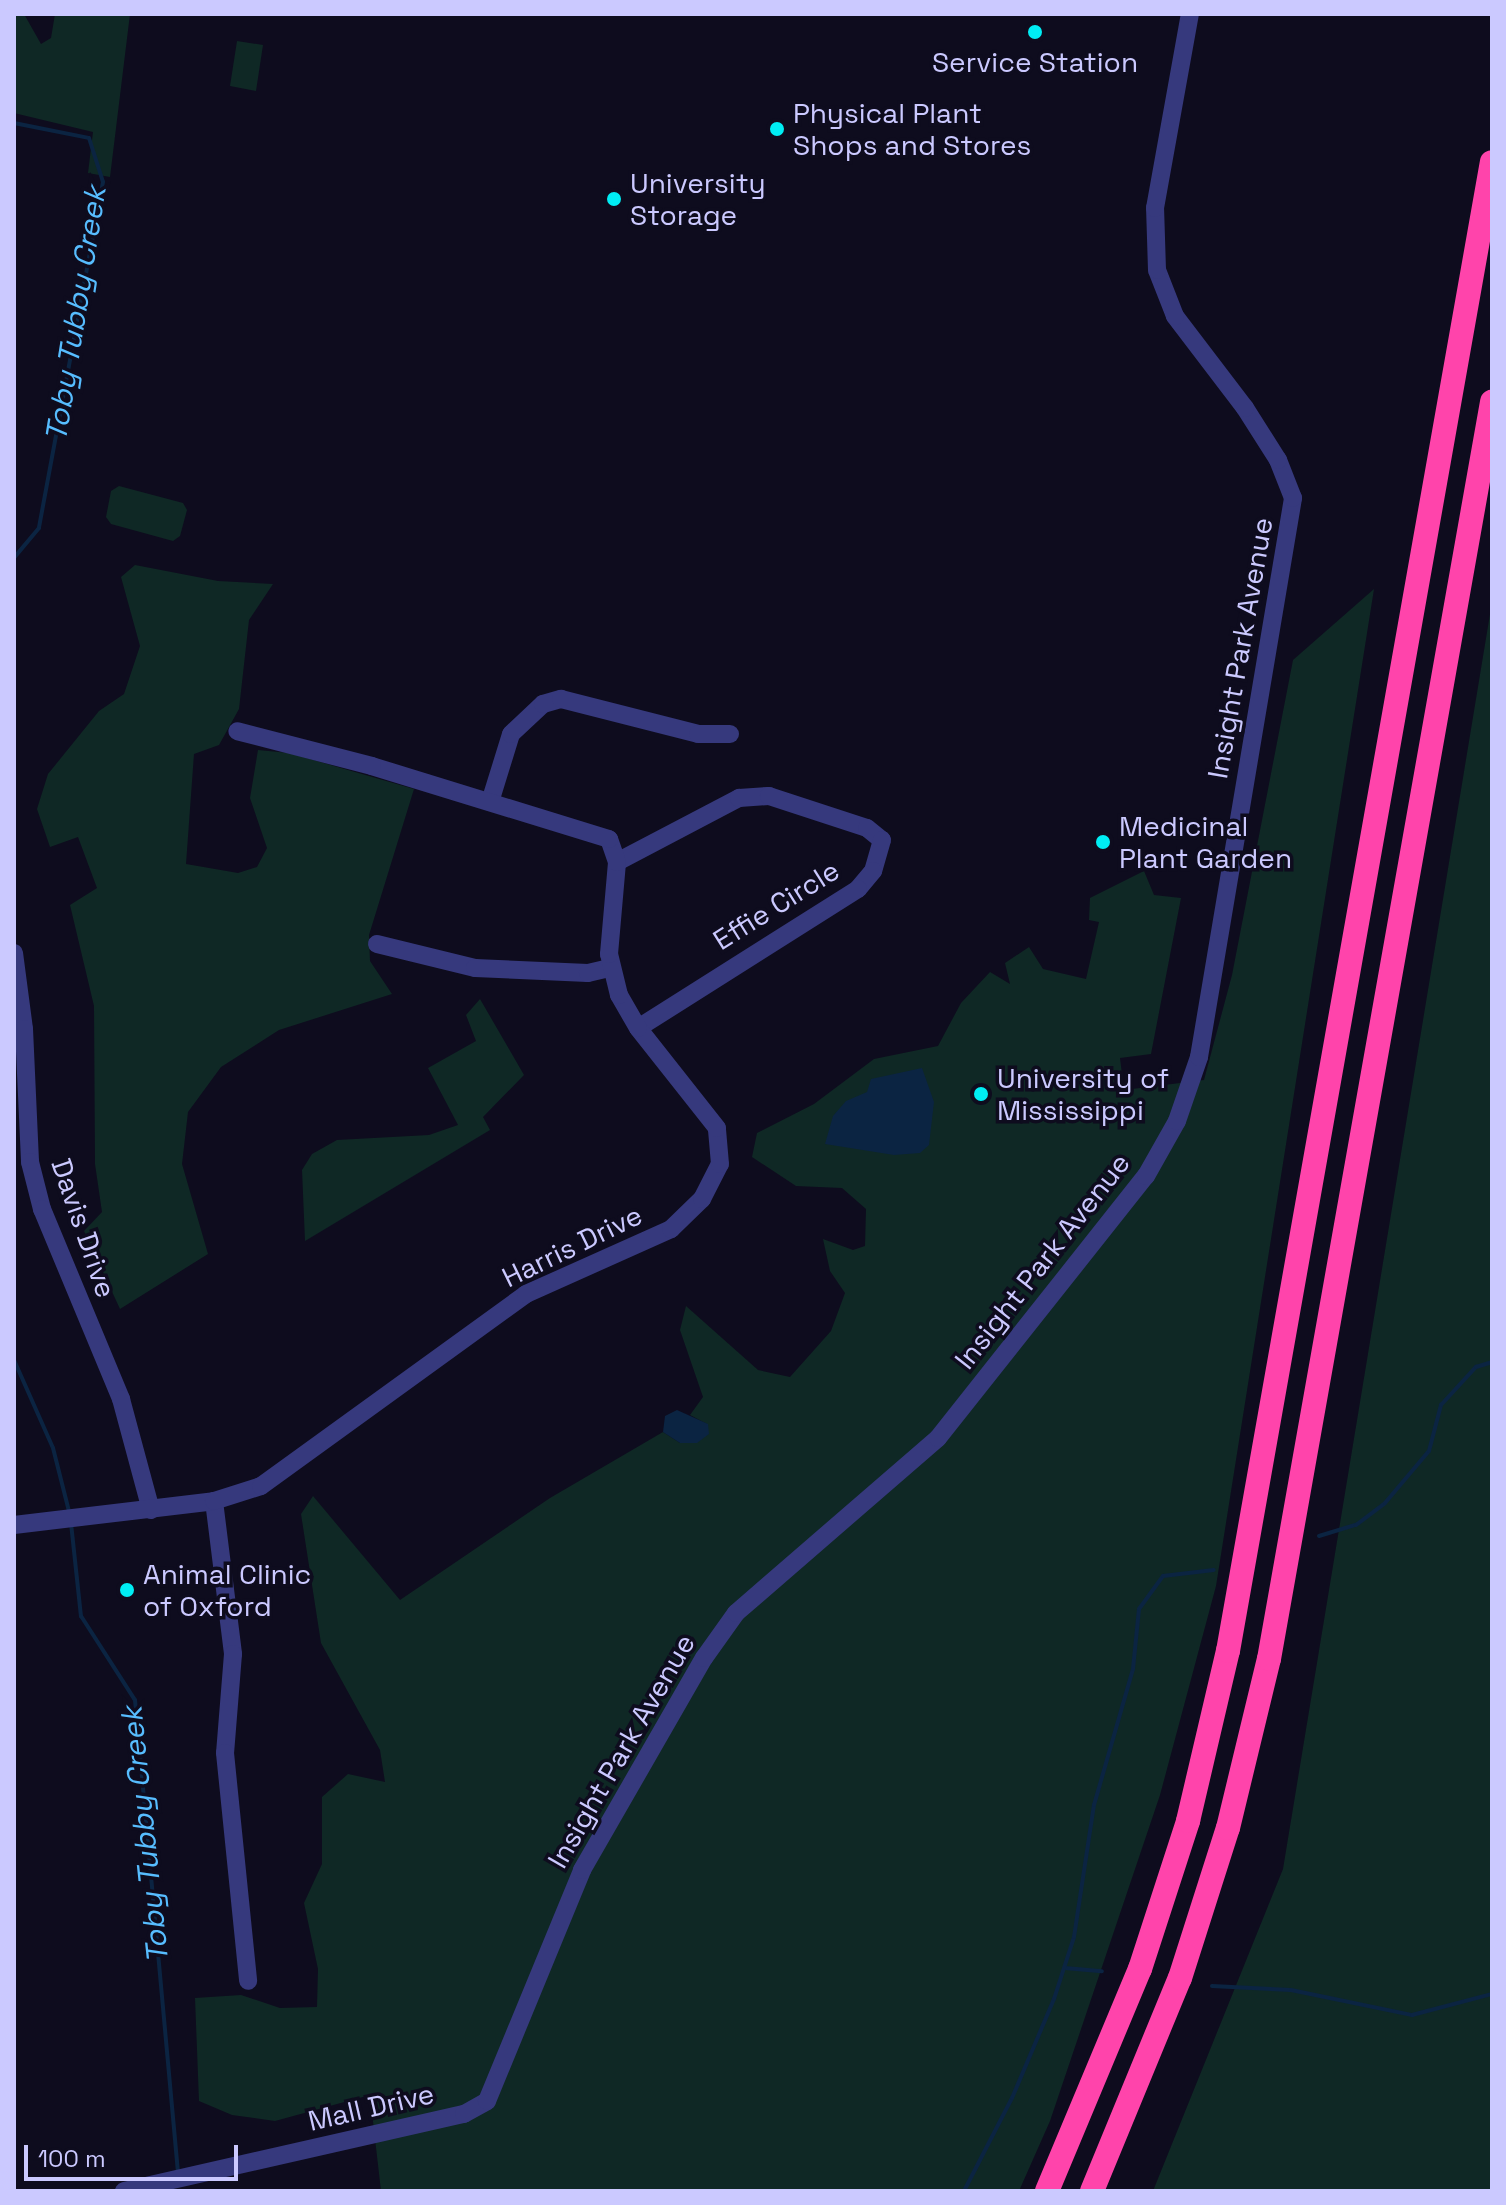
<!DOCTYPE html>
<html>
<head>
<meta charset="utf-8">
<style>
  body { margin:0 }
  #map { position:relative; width:1506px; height:2205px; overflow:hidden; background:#0e0c1e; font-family:"Space Grotesk",sans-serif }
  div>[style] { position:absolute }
  .green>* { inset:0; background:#0f2825 }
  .water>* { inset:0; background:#0b2442 }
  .stream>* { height:4px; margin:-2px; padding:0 2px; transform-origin:2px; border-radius:2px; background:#0b2442 }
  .minor>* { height:18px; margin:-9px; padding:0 9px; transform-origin:9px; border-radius:9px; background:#36397d }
  .highway>* { height:24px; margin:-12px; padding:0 12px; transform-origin:12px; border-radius:12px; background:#ff44ab }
  .dots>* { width:22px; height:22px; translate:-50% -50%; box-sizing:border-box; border:4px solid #0e0c1e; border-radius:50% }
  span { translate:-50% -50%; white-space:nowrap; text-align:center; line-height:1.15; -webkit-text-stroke:7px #0e0c1e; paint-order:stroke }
  .poi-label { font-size:28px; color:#cbc9ff }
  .left { translate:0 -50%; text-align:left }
  .street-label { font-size:28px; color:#cbc9ff }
  .water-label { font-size:30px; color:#57bdff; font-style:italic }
  .frame { position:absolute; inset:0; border:16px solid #cbc9ff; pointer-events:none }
  .scale { position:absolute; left:24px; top:2145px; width:214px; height:36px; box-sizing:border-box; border:4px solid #cbc9ff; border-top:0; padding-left:10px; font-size:24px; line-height:28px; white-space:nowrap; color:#cbc9ff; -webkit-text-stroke:6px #0e0c1e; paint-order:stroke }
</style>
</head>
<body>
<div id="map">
  <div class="green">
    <div style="clip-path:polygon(14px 14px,24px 14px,41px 44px,51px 38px,55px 14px,130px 14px,110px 177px,88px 173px,93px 132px,14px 113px)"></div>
    <div style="clip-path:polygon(237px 41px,263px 45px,256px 91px,230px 86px)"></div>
    <div style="clip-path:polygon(119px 486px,183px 503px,187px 510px,180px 536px,173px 541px,111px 524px,106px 517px,111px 491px)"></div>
    <div style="clip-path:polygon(135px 565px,218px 581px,273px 584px,249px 620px,239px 709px,219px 745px,194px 754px,186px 864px,238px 873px,257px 867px,267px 848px,250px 798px,258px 750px,289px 753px,414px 789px,369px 935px,370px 961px,392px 994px,279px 1030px,221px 1067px,188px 1112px,182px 1164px,208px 1254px,120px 1309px,84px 1231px,102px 1212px,95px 1164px,94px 1006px,70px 905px,97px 888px,78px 837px,50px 847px,37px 809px,48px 774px,99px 711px,124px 694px,140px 646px,121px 577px)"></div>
    <div style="clip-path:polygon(1374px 589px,1216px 1586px,1160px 1795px,1050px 2121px,1019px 2191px,381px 2191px,370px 2095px,275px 2121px,232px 2115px,199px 2101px,195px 1998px,241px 1995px,280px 2008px,317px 2007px,318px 1969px,304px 1903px,322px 1864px,322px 1797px,348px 1774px,385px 1782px,380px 1750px,321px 1643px,301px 1514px,313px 1496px,400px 1600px,550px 1498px,663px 1432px,680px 1443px,707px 1424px,690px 1415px,703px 1397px,680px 1330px,686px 1306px,758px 1370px,790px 1377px,831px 1331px,845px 1293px,830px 1271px,823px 1239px,853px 1250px,865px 1246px,866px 1209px,842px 1188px,796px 1186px,752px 1157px,757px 1133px,814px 1104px,874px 1059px,938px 1046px,961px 1003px,990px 972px,1010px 984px,1005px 963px,1029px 947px,1043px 969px,1086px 979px,1099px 922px,1089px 920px,1090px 898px,1144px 871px,1154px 895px,1181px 898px,1151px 1054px,1120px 1058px,1124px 1090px,1204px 1080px,1232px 975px,1293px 660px)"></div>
    <div style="clip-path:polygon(1492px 602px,1492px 2191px,1153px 2191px,1283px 1869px)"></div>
    <div style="clip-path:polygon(480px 999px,524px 1075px,483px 1117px,490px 1130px,305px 1241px,302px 1170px,312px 1154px,337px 1140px,429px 1135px,458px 1125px,428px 1068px,476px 1041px,466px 1015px)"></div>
  </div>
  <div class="water">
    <div style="clip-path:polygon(922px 1068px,934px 1102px,929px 1145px,920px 1153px,894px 1155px,825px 1144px,833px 1116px,846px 1101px,867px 1092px,871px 1079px)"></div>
    <div style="clip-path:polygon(677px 1410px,708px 1424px,709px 1434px,697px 1443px,680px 1443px,663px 1432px,665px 1416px)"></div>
  </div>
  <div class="stream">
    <div style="left:14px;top:123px;width:76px;rotate:11.3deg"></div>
    <div style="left:89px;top:138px;width:46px;rotate:72.3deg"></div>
    <div style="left:103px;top:182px;width:352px;rotate:100.5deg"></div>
    <div style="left:39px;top:528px;width:39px;rotate:130deg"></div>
    <div style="left:14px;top:1360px;width:96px;rotate:66.1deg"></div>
    <div style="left:53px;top:1448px;width:69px;rotate:75.8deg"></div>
    <div style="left:71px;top:1523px;width:94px;rotate:83.9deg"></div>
    <div style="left:81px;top:1616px;width:100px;rotate:57.3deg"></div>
    <div style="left:135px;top:1700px;width:474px;rotate:84.8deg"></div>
    <div style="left:1319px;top:1536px;width:39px;rotate:-17deg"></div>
    <div style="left:1356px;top:1525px;width:36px;rotate:-37deg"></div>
    <div style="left:1385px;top:1503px;width:68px;rotate:-49.8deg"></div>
    <div style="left:1429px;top:1451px;width:48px;rotate:-75.4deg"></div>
    <div style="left:1441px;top:1405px;width:52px;rotate:-47.4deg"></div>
    <div style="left:1476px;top:1367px;width:17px;rotate:-17deg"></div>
    <div style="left:1065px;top:1968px;width:37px;rotate:5deg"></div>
    <div style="left:1212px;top:1986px;width:79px;rotate:2.9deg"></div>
    <div style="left:1291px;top:1990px;width:124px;rotate:11.7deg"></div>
    <div style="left:1412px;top:2015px;width:83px;rotate:-14.7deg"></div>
    <div style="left:964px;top:2191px;width:105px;rotate:-62.7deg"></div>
    <div style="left:1012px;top:2098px;width:108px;rotate:-67deg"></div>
    <div style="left:1054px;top:1999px;width:65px;rotate:-72.1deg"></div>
    <div style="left:1074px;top:1937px;width:134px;rotate:-81.4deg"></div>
    <div style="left:1094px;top:1805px;width:141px;rotate:-74deg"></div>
    <div style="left:1133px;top:1669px;width:60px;rotate:-84.3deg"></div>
    <div style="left:1139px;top:1609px;width:41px;rotate:-54deg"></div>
    <div style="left:1163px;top:1576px;width:51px;rotate:-6.7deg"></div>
  </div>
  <div class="minor">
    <div style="left:490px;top:802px;width:71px;rotate:-72.8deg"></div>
    <div style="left:511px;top:734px;width:44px;rotate:-43.2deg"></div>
    <div style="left:543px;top:704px;width:19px;rotate:-16deg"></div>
    <div style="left:561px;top:699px;width:141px;rotate:14.3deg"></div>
    <div style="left:698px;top:734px;width:32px"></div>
    <div style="left:617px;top:862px;width:138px;rotate:-27.7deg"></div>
    <div style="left:739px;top:798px;width:30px;rotate:-4deg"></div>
    <div style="left:769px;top:796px;width:103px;rotate:18.1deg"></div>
    <div style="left:867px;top:828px;width:19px;rotate:39deg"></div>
    <div style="left:882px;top:840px;width:32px;rotate:106deg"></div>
    <div style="left:873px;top:871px;width:23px;rotate:130deg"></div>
    <div style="left:858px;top:889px;width:260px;rotate:147.7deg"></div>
    <div style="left:377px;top:944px;width:101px;rotate:13.8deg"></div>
    <div style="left:475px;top:968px;width:113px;rotate:2.5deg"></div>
    <div style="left:588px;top:973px;width:23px;rotate:-13deg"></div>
    <div style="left:14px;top:953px;width:77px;rotate:82.5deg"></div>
    <div style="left:24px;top:1029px;width:133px;rotate:87.4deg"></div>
    <div style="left:30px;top:1162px;width:49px;rotate:75.7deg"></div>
    <div style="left:42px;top:1209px;width:206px;rotate:67.4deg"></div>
    <div style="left:121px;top:1399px;width:115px;rotate:74.9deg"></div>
    <div style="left:214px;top:1501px;width:154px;rotate:82.9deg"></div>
    <div style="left:233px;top:1654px;width:99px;rotate:94.6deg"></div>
    <div style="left:225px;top:1753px;width:229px;rotate:84.2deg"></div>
    <div style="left:14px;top:1525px;width:201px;rotate:-6.8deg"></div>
    <div style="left:214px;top:1501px;width:49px;rotate:-17.7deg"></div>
    <div style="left:261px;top:1486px;width:327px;rotate:-35.9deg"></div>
    <div style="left:526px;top:1294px;width:159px;rotate:-24.1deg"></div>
    <div style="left:671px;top:1229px;width:43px;rotate:-44.1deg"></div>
    <div style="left:702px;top:1199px;width:39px;rotate:-63deg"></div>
    <div style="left:720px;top:1164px;width:36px;rotate:-95deg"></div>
    <div style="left:717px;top:1128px;width:127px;rotate:-128.3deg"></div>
    <div style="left:638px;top:1028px;width:38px;rotate:-120deg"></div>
    <div style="left:619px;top:995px;width:42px;rotate:-103.7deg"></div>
    <div style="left:609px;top:954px;width:92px;rotate:-85deg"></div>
    <div style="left:617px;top:862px;width:24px;rotate:-109deg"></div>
    <div style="left:609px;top:839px;width:248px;rotate:-162.9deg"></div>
    <div style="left:372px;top:766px;width:139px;rotate:-165.5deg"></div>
    <div style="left:124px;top:2191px;width:349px;rotate:-12.8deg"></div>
    <div style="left:464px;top:2114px;width:26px;rotate:-29deg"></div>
    <div style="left:487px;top:2101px;width:250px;rotate:-67.6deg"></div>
    <div style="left:582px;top:1870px;width:245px;rotate:-60.1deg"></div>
    <div style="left:704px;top:1658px;width:55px;rotate:-54.6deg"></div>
    <div style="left:736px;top:1613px;width:267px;rotate:-40.9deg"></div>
    <div style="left:938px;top:1438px;width:335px;rotate:-51.6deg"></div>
    <div style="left:1146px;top:1176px;width:63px;rotate:-60.6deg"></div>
    <div style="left:1177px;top:1121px;width:68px;rotate:-71deg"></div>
    <div style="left:1199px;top:1057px;width:567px;rotate:-80.45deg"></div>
    <div style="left:1293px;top:498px;width:41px;rotate:-111.5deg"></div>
    <div style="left:1278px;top:460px;width:62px;rotate:-122.4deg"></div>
    <div style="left:1245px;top:408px;width:116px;rotate:-127.3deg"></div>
    <div style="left:1175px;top:316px;width:49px;rotate:-111.4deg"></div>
    <div style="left:1157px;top:270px;width:62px;rotate:-91.8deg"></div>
    <div style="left:1155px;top:208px;width:197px;rotate:-79.8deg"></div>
  </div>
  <div class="highway">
    <div style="left:1047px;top:2191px;width:241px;rotate:-67.3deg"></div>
    <div style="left:1140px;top:1969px;width:156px;rotate:-72deg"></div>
    <div style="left:1188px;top:1821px;width:175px;rotate:-76.8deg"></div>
    <div style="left:1228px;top:1651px;width:1512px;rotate:-79.95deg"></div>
    <div style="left:1092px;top:2191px;width:230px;rotate:-67.6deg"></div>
    <div style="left:1180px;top:1978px;width:157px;rotate:-72.3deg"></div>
    <div style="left:1228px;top:1828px;width:174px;rotate:-76.4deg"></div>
    <div style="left:1269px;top:1659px;width:1277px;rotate:-79.94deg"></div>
  </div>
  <div class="dots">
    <div style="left:1035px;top:32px;background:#00edf4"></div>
    <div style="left:777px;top:129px;background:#00edf4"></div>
    <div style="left:614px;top:199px;background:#00edf4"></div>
    <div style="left:1103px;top:842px;background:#00edf4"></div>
    <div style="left:981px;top:1094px;background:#00edf4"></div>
    <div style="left:127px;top:1590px;background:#00edf4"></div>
  </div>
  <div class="poi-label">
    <span style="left:1035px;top:62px">Service Station</span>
    <span class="left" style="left:793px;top:129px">Physical Plant<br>Shops and Stores</span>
    <span class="left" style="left:630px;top:199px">University<br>Storage</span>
    <span class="left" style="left:1119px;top:842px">Medicinal<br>Plant Garden</span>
    <span class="left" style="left:997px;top:1094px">University of<br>Mississippi</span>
    <span class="left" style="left:143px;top:1590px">Animal Clinic<br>of Oxford</span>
  </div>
  <div class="street-label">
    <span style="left:1240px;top:648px;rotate:-80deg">Insight Park Avenue</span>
    <span style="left:776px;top:905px;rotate:-32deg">Effie Circle</span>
    <span style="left:84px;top:1228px;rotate:71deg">Davis Drive</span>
    <span style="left:572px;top:1246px;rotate:-26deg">Harris Drive</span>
    <span style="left:1042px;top:1261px;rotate:-52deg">Insight Park Avenue</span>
    <span style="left:621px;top:1751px;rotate:-60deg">Insight Park Avenue</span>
    <span style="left:371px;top:2107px;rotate:-13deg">Mall Drive</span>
  </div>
  <div class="water-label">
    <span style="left:76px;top:314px;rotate:-81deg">Toby Tubby Creek</span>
    <span style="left:145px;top:1835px;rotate:-96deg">Toby Tubby Creek</span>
  </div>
  <div class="frame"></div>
  <div class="scale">100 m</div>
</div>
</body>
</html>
